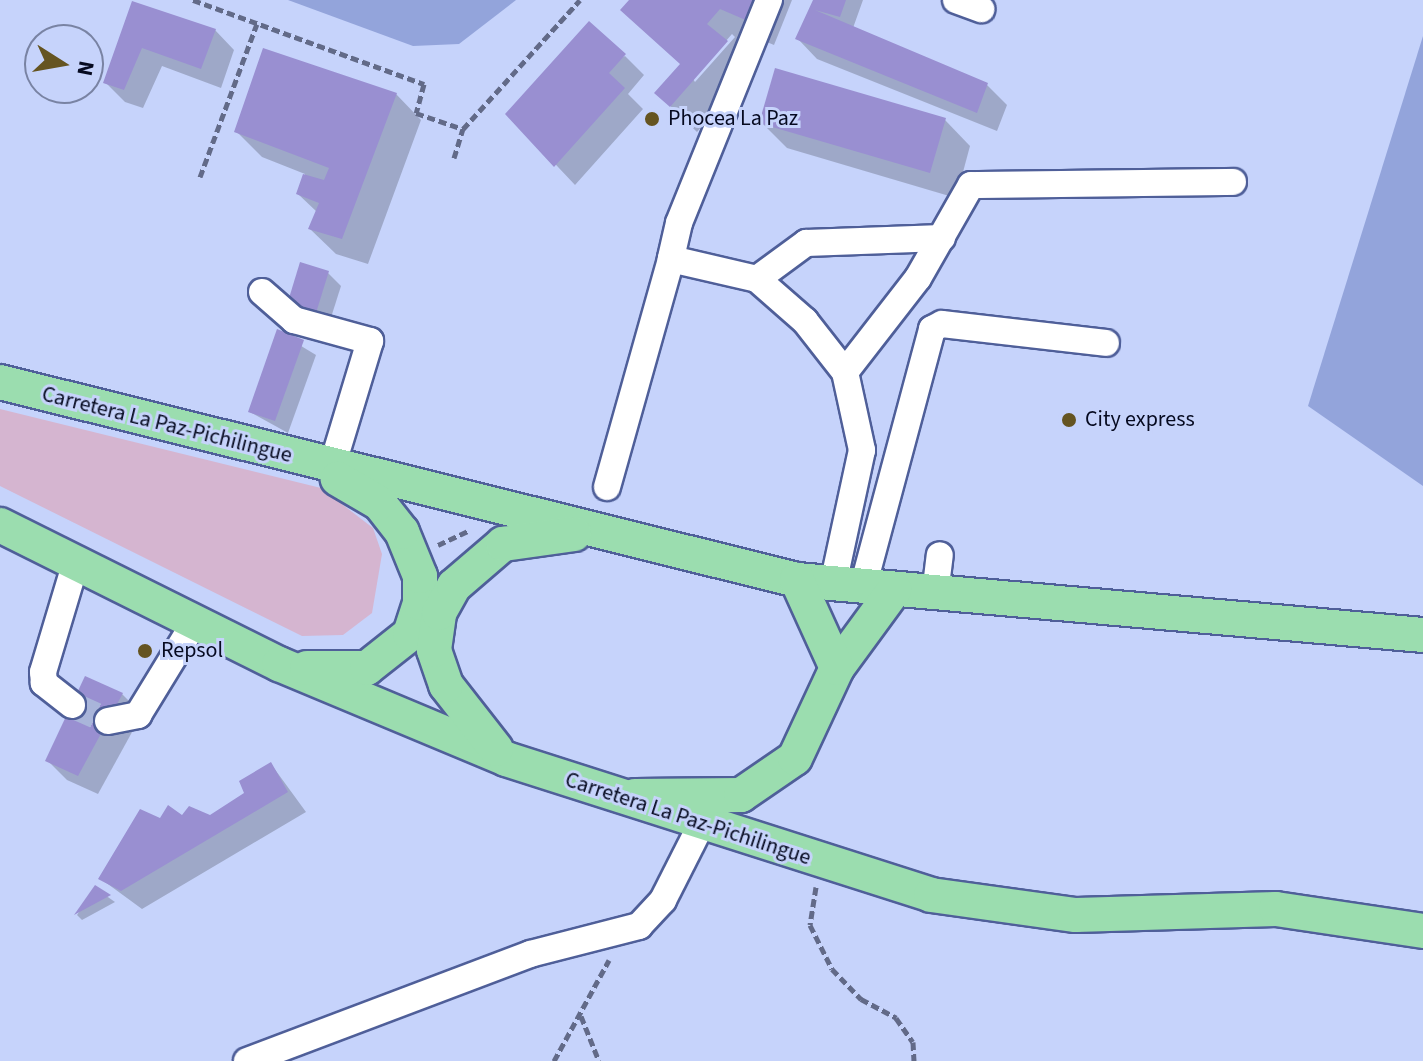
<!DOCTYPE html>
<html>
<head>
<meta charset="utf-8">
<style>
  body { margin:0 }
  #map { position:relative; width:1423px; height:1061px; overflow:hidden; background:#c6d3fb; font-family:"Source Sans 3",sans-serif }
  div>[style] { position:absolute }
  .green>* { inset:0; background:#d5b5d0 }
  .water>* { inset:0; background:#93a4db }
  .shadow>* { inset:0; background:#0003 }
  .building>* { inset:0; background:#998fd1 }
  .minor-tunnel>* { height:26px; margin-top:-13px; transform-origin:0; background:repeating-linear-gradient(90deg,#a9b5da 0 26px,transparent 0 39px) }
  .path>* { height:5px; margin-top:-2.5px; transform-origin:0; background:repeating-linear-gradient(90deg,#626a88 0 8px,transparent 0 12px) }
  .roads { filter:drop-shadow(2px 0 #4f5f99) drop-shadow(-2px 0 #4f5f99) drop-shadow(0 2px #4f5f99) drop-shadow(0 -2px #4f5f99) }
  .minor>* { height:26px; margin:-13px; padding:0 13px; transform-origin:13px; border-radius:13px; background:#fff }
  .major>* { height:34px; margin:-17px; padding:0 17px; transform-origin:17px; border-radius:17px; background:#9bddaf }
  .dots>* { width:22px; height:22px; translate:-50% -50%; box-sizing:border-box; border:4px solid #c6d3fb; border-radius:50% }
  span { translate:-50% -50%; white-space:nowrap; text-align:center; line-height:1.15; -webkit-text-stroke:6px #c6d3fb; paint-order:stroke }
  .poi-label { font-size:22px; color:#060a20 }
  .left { translate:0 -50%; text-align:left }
  .street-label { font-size:22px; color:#060a20 }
  .north { position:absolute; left:24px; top:24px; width:80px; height:80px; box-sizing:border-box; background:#c6d3fb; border:2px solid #7983a3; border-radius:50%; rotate:101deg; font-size:22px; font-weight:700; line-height:32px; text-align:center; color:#060a20 }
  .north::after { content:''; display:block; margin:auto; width:28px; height:36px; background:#655421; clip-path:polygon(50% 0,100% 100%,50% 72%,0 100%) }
</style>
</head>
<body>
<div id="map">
  <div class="green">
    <div style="clip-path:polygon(0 409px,321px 488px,373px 528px,382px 554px,372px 613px,343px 635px,302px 636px,0 486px)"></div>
  </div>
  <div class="water">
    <div style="clip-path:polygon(288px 0,516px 0,459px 44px,413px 46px)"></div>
    <div style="clip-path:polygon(1423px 36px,1423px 486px,1308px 406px)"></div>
  </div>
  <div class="shadow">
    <div style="clip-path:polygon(evenodd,632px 0,792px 0,774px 45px,747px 34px,733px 49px,752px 68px,697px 132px,657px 93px,682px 65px,623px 10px,632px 0,732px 34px,735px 37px,695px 82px,693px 79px,732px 34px)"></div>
    <div style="clip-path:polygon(815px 0,863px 0,853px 28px,987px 85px,1007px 105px,997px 131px,817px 59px,798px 39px)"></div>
    <div style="clip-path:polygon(133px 4px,215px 30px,234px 50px,221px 88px,162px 66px,143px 108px,125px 102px,105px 82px)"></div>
    <div style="clip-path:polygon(625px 56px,644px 75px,628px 94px,643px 109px,575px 185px,508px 114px)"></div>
    <div style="clip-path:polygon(396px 94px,421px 120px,368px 264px,336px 254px,310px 229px,317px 212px,298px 194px,305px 174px,262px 157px,236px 131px)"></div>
    <div style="clip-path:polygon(945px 120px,970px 146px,956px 198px,787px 148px,761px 122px)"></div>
    <div style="clip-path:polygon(328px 273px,341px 286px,328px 327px,302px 320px)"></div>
    <div style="clip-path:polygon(278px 332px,316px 355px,288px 433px,250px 412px)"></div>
    <div style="clip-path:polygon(122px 694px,142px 714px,98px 794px,67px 780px,48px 761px)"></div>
    <div style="clip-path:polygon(271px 764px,306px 812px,142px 909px,101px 879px,161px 821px,210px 817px,247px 793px)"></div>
    <div style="clip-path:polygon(95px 888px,115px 902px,82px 920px,77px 915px)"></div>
  </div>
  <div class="building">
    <div style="clip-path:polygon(629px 0,757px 0,748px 21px,720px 9px,707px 24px,728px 41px,670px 107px,654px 93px,680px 64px,620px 10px)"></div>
    <div style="clip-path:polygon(813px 0,846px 0,840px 17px,815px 10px,988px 83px,977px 113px,795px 39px)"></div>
    <div style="clip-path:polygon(132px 1px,216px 29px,201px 69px,142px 48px,124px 90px,103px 83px)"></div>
    <div style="clip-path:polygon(589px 21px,626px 54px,609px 73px,625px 88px,554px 167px,505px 114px)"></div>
    <div style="clip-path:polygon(263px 48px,397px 93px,342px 239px,308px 229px,319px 203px,296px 194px,303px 174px,324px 180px,329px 168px,234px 132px)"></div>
    <div style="clip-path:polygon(775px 68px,946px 118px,930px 173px,759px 123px)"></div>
    <div style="clip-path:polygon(300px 262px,329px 271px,315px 316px,286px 308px)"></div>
    <div style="clip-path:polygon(277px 329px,304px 340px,275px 421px,248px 412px)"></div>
    <div style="clip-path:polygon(85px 676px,123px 693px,78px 776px,45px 761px)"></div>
    <div style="clip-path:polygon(271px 762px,288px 792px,121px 891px,98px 879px,140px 809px,160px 818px,168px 805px,182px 815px,189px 806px,210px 815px,244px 793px,239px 781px)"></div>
    <div style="clip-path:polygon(95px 885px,111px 895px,74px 915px)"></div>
  </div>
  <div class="minor-tunnel">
    <div style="left:72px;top:705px;width:39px;rotate:24deg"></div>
  </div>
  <div class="path">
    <div style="left:193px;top:0;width:246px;rotate:20deg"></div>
    <div style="left:424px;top:84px;width:30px;rotate:105deg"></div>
    <div style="left:416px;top:113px;width:50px;rotate:18.8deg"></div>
    <div style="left:454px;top:158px;width:30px;rotate:-73deg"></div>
    <div style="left:463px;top:129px;width:174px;rotate:-47.8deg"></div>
    <div style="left:200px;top:177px;width:163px;rotate:-69.6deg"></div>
    <div style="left:438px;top:545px;width:33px;rotate:-25deg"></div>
    <div style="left:816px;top:887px;width:38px;rotate:99deg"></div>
    <div style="left:810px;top:925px;width:49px;rotate:63.4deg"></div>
    <div style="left:832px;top:969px;width:42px;rotate:46deg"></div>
    <div style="left:861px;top:999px;width:40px;rotate:28deg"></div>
    <div style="left:896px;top:1018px;width:29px;rotate:55deg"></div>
    <div style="left:913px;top:1042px;width:19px;rotate:87deg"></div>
    <div style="left:581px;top:1016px;width:48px;rotate:68.2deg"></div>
    <div style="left:554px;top:1061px;width:115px;rotate:-61.4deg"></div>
  </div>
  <div class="roads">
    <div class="minor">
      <div style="left:769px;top:0;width:240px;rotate:112deg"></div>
      <div style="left:679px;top:223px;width:37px;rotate:103deg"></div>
      <div style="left:671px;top:259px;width:88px;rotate:13.1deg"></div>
      <div style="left:757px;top:279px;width:64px;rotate:41.2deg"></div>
      <div style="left:805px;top:321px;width:65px;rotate:51.9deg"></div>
      <div style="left:845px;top:372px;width:80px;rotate:77.7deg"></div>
      <div style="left:862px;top:450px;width:137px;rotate:102.2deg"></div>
      <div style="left:956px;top:0;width:27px;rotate:20deg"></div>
      <div style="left:757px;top:279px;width:61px;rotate:-36.3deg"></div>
      <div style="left:806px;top:243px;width:136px;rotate:-2.1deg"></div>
      <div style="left:262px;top:292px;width:43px;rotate:41.2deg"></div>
      <div style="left:294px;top:320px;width:79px;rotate:15.4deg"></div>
      <div style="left:370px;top:341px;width:132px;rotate:106.8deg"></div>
      <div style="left:845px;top:372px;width:119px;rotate:-52.2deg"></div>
      <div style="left:918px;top:278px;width:107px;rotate:-60.3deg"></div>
      <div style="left:971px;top:185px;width:262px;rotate:-0.7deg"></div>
      <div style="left:607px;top:487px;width:237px;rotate:-74.3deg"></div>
      <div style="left:863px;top:587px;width:267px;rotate:-75deg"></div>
      <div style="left:932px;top:329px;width:11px;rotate:-27deg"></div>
      <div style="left:942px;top:324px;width:165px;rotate:6.6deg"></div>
      <div style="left:935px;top:594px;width:39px;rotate:-83deg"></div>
      <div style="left:72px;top:705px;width:36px;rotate:-142deg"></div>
      <div style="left:44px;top:683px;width:11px;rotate:-95deg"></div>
      <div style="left:43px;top:672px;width:115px;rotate:-73.3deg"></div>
      <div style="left:108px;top:721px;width:31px;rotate:-11deg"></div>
      <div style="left:138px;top:715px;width:109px;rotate:-58.5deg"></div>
      <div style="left:247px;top:1061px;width:303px;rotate:-20.7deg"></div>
      <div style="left:530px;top:954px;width:113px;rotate:-14.4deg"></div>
      <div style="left:639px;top:926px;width:35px;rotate:-47deg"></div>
      <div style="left:663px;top:900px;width:86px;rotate:-63.1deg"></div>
    </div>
    <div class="major">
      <div style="left:0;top:382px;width:821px;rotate:13.95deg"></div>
      <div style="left:797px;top:580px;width:628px;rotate:5.02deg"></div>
      <div style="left:0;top:525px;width:312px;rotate:26.5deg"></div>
      <div style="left:279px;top:664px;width:246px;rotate:22.7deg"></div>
      <div style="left:506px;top:759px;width:446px;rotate:17.7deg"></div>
      <div style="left:931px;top:895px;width:146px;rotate:7.9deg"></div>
      <div style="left:1076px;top:915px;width:200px;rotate:-1.7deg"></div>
      <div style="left:1276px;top:909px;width:149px;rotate:8.5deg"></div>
      <div style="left:307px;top:668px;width:60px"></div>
      <div style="left:367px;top:668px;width:55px;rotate:-38.3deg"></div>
      <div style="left:410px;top:634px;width:33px;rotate:-72deg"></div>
      <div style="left:420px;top:603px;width:27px;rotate:-90deg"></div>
      <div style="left:420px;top:576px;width:48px;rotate:-112.2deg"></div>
      <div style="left:402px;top:532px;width:37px;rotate:-128deg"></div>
      <div style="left:379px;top:503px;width:48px;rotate:-149.7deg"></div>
      <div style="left:837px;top:668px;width:97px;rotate:-53.8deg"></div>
      <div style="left:496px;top:749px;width:81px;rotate:-128deg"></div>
      <div style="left:446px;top:685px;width:37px;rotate:-109deg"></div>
      <div style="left:434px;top:650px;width:37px;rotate:-82deg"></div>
      <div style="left:439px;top:613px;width:31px;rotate:-61deg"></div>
      <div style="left:454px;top:586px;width:65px;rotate:-40.6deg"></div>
      <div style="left:503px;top:544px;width:72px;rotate:-8deg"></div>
      <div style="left:635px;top:796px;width:106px;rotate:-0.5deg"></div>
      <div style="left:741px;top:795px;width:65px;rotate:-34.4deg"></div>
      <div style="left:795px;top:758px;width:99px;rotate:-65deg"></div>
      <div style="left:837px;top:668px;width:97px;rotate:-114.4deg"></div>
    </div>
  </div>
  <div class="dots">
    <div style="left:652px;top:119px;background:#655421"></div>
    <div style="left:1069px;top:420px;background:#655421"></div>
    <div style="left:145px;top:651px;background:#655421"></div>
  </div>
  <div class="poi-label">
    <span class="left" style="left:668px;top:119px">Phocea La Paz</span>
    <span class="left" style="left:1085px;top:420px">City express</span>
    <span class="left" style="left:161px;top:651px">Repsol</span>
  </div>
  <div class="street-label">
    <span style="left:167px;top:425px;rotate:14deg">Carretera La Paz-Pichilingue</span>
    <span style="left:688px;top:819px;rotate:18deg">Carretera La Paz-Pichilingue</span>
  </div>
  <div class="north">N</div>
</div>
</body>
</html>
